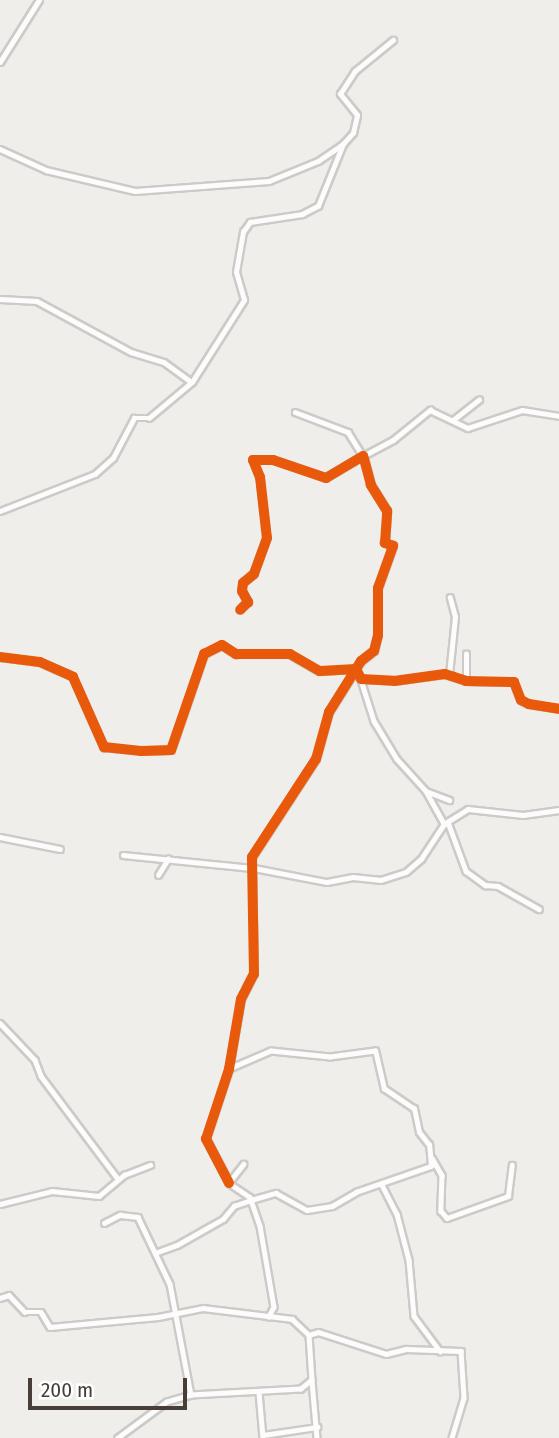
<!DOCTYPE html>
<html>
<head>
<meta charset="utf-8">
<style>
  body { margin:0 }
  #map { position:relative; width:559px; height:1438px; overflow:hidden; background:#f0eeeb; font-family:"Fira Sans Condensed",sans-serif }
  div>[style] { position:absolute }
  .roads { filter:drop-shadow(2px 0 #cdcac7) drop-shadow(-2px 0 #cdcac7) drop-shadow(0 2px #cdcac7) drop-shadow(0 -2px #cdcac7) }
  .minor>* { height:4.5px; margin:-2.25px; padding:0 2.25px; transform-origin:2.25px; border-radius:2.25px; background:#fdfcfc }
  .cycleway>* { height:10px; margin:-5px; padding:0 5px; transform-origin:5px; border-radius:5px; background:#e8590c }
  span { translate:-50% -50%; white-space:nowrap; text-align:center; line-height:1.15; -webkit-text-stroke:5px #fff; paint-order:stroke }
  .scale { position:absolute; left:28px; top:1378px; width:159px; height:32px; box-sizing:border-box; border:4px solid #463e37; border-top:0; padding-left:9px; font-size:21px; line-height:24px; white-space:nowrap; color:#463e37; -webkit-text-stroke:5px #fff; paint-order:stroke }
</style>
</head>
<body>
<div id="map">
  <div class="roads">
    <div class="minor">
      <div style="left:0;top:62px;width:73px;rotate:-57.8deg"></div>
      <div style="left:0;top:149px;width:51px;rotate:24.5deg"></div>
      <div style="left:46px;top:170px;width:91px;rotate:13.3deg"></div>
      <div style="left:135px;top:191px;width:134px;rotate:-4.3deg"></div>
      <div style="left:269px;top:181px;width:53px;rotate:-22.2deg"></div>
      <div style="left:318px;top:161px;width:30px;rotate:-34deg"></div>
      <div style="left:343px;top:144px;width:15px;rotate:-48deg"></div>
      <div style="left:353px;top:133px;width:18px;rotate:-77deg"></div>
      <div style="left:357px;top:115px;width:27px;rotate:-129deg"></div>
      <div style="left:340px;top:94px;width:27px;rotate:-57deg"></div>
      <div style="left:355px;top:71px;width:49px;rotate:-39.2deg"></div>
      <div style="left:0;top:299px;width:37px;rotate:3deg"></div>
      <div style="left:37px;top:301px;width:107px;rotate:28.5deg"></div>
      <div style="left:131px;top:352px;width:34px;rotate:17deg"></div>
      <div style="left:164px;top:362px;width:34px;rotate:36deg"></div>
      <div style="left:295px;top:412px;width:57px;rotate:20.7deg"></div>
      <div style="left:348px;top:432px;width:28px;rotate:58deg"></div>
      <div style="left:363px;top:456px;width:34px;rotate:-28deg"></div>
      <div style="left:393px;top:440px;width:48px;rotate:-39deg"></div>
      <div style="left:430px;top:410px;width:42px;rotate:25.3deg"></div>
      <div style="left:468px;top:428px;width:57px;rotate:-18.4deg"></div>
      <div style="left:522px;top:410px;width:37px;rotate:9deg"></div>
      <div style="left:453px;top:420px;width:33px;rotate:-38deg"></div>
      <div style="left:0;top:511px;width:102px;rotate:-21.3deg"></div>
      <div style="left:95px;top:474px;width:24px;rotate:-42deg"></div>
      <div style="left:113px;top:458px;width:45px;rotate:-62.3deg"></div>
      <div style="left:134px;top:418px;width:15px"></div>
      <div style="left:149px;top:418px;width:56px;rotate:-39.9deg"></div>
      <div style="left:192px;top:382px;width:97px;rotate:-57.6deg"></div>
      <div style="left:244px;top:300px;width:29px;rotate:-106deg"></div>
      <div style="left:236px;top:272px;width:41px;rotate:-80.1deg"></div>
      <div style="left:243px;top:232px;width:12px;rotate:-55deg"></div>
      <div style="left:250px;top:222px;width:53px;rotate:-8.7deg"></div>
      <div style="left:302px;top:214px;width:18px;rotate:-27deg"></div>
      <div style="left:318px;top:206px;width:67px;rotate:-68deg"></div>
      <div style="left:0;top:657px;width:40px;rotate:7.1deg"></div>
      <div style="left:40px;top:662px;width:36px;rotate:24deg"></div>
      <div style="left:73px;top:677px;width:77px;rotate:66.1deg"></div>
      <div style="left:104px;top:747px;width:37px;rotate:6deg"></div>
      <div style="left:141px;top:751px;width:30px;rotate:-2deg"></div>
      <div style="left:171px;top:750px;width:102px;rotate:-71deg"></div>
      <div style="left:204px;top:654px;width:20px;rotate:-27deg"></div>
      <div style="left:222px;top:645px;width:17px;rotate:33deg"></div>
      <div style="left:236px;top:654px;width:54px"></div>
      <div style="left:290px;top:654px;width:34px;rotate:30deg"></div>
      <div style="left:320px;top:671px;width:36px;rotate:-3deg"></div>
      <div style="left:356px;top:669px;width:11px;rotate:63deg"></div>
      <div style="left:361px;top:679px;width:33px;rotate:3deg"></div>
      <div style="left:394px;top:681px;width:51px;rotate:-7.8deg"></div>
      <div style="left:445px;top:674px;width:22px;rotate:18deg"></div>
      <div style="left:466px;top:681px;width:48px;rotate:1.2deg"></div>
      <div style="left:514px;top:682px;width:19px;rotate:69deg"></div>
      <div style="left:521px;top:700px;width:9px;rotate:27deg"></div>
      <div style="left:529px;top:704px;width:30px;rotate:9deg"></div>
      <div style="left:449px;top:675px;width:58px;rotate:-84.1deg"></div>
      <div style="left:455px;top:617px;width:20px;rotate:-105deg"></div>
      <div style="left:361px;top:680px;width:43px;rotate:72.4deg"></div>
      <div style="left:374px;top:721px;width:44px;rotate:58.8deg"></div>
      <div style="left:397px;top:759px;width:43px;rotate:47.8deg"></div>
      <div style="left:426px;top:791px;width:25px;rotate:21deg"></div>
      <div style="left:466px;top:681px;width:27px;rotate:-90deg"></div>
      <div style="left:426px;top:791px;width:38px;rotate:61deg"></div>
      <div style="left:444px;top:824px;width:28px;rotate:-32deg"></div>
      <div style="left:468px;top:809px;width:55px;rotate:6.2deg"></div>
      <div style="left:523px;top:815px;width:36px;rotate:-8deg"></div>
      <div style="left:448px;top:822px;width:52px;rotate:69.8deg"></div>
      <div style="left:466px;top:871px;width:24px;rotate:36deg"></div>
      <div style="left:485px;top:885px;width:13px;rotate:4deg"></div>
      <div style="left:498px;top:886px;width:47px;rotate:29.3deg"></div>
      <div style="left:0;top:837px;width:61px;rotate:11.3deg"></div>
      <div style="left:123px;top:855px;width:132px;rotate:5.7deg"></div>
      <div style="left:254px;top:868px;width:74px;rotate:10.9deg"></div>
      <div style="left:327px;top:882px;width:26px;rotate:-11deg"></div>
      <div style="left:353px;top:877px;width:28px;rotate:6deg"></div>
      <div style="left:381px;top:880px;width:26px;rotate:-18deg"></div>
      <div style="left:406px;top:872px;width:20px;rotate:-41deg"></div>
      <div style="left:421px;top:859px;width:42px;rotate:-56.7deg"></div>
      <div style="left:158px;top:875px;width:19px;rotate:-58deg"></div>
      <div style="left:0;top:1023px;width:51px;rotate:46.6deg"></div>
      <div style="left:35px;top:1060px;width:17px;rotate:69deg"></div>
      <div style="left:41px;top:1076px;width:129px;rotate:53.2deg"></div>
      <div style="left:432px;top:1158px;width:20px;rotate:60deg"></div>
      <div style="left:442px;top:1175px;width:36px;rotate:92deg"></div>
      <div style="left:441px;top:1211px;width:9px;rotate:49deg"></div>
      <div style="left:447px;top:1218px;width:65px;rotate:-19.8deg"></div>
      <div style="left:508px;top:1196px;width:31px;rotate:-83deg"></div>
      <div style="left:244px;top:1164px;width:24px;rotate:128deg"></div>
      <div style="left:229px;top:1183px;width:25px;rotate:34deg"></div>
      <div style="left:250px;top:1197px;width:31px;rotate:71deg"></div>
      <div style="left:260px;top:1226px;width:82px;rotate:80.2deg"></div>
      <div style="left:274px;top:1307px;width:11px;rotate:117deg"></div>
      <div style="left:229px;top:1183px;width:50px;rotate:-117.6deg"></div>
      <div style="left:206px;top:1139px;width:74px;rotate:-71.8deg"></div>
      <div style="left:229px;top:1069px;width:71px;rotate:-80.3deg"></div>
      <div style="left:241px;top:999px;width:28px;rotate:-63deg"></div>
      <div style="left:254px;top:974px;width:117px;rotate:-91deg"></div>
      <div style="left:252px;top:857px;width:117px;rotate:-56.9deg"></div>
      <div style="left:316px;top:759px;width:49px;rotate:-74.5deg"></div>
      <div style="left:329px;top:712px;width:60px;rotate:-57.9deg"></div>
      <div style="left:361px;top:661px;width:16px;rotate:-38deg"></div>
      <div style="left:374px;top:651px;width:16px;rotate:-76deg"></div>
      <div style="left:378px;top:635px;width:47px;rotate:-90deg"></div>
      <div style="left:378px;top:588px;width:45px;rotate:-70.3deg"></div>
      <div style="left:393px;top:546px;width:9px;rotate:-159deg"></div>
      <div style="left:385px;top:543px;width:32px;rotate:-86deg"></div>
      <div style="left:387px;top:511px;width:31px;rotate:-122deg"></div>
      <div style="left:371px;top:485px;width:30px;rotate:-105deg"></div>
      <div style="left:363px;top:456px;width:43px;rotate:149.3deg"></div>
      <div style="left:326px;top:478px;width:56px;rotate:-161.2deg"></div>
      <div style="left:273px;top:460px;width:20px;rotate:180deg"></div>
      <div style="left:253px;top:460px;width:18px;rotate:68deg"></div>
      <div style="left:260px;top:477px;width:61px;rotate:83.5deg"></div>
      <div style="left:267px;top:538px;width:38px;rotate:110deg"></div>
      <div style="left:254px;top:574px;width:14px;rotate:141deg"></div>
      <div style="left:243px;top:583px;width:8px;rotate:97deg"></div>
      <div style="left:242px;top:591px;width:13px;rotate:61deg"></div>
      <div style="left:248px;top:602px;width:11px;rotate:135deg"></div>
      <div style="left:382px;top:1185px;width:33px;rotate:63deg"></div>
      <div style="left:397px;top:1214px;width:48px;rotate:75.4deg"></div>
      <div style="left:409px;top:1260px;width:56px;rotate:84.9deg"></div>
      <div style="left:414px;top:1316px;width:44px;rotate:53.4deg"></div>
      <div style="left:0;top:1204px;width:54px;rotate:-14deg"></div>
      <div style="left:52px;top:1191px;width:47px;rotate:6.1deg"></div>
      <div style="left:99px;top:1196px;width:33px;rotate:-40deg"></div>
      <div style="left:124px;top:1175px;width:28px;rotate:-21deg"></div>
      <div style="left:104px;top:1223px;width:18px;rotate:-27deg"></div>
      <div style="left:120px;top:1215px;width:18px;rotate:6deg"></div>
      <div style="left:138px;top:1217px;width:74px;rotate:64.5deg"></div>
      <div style="left:170px;top:1284px;width:113px;rotate:79.3deg"></div>
      <div style="left:155px;top:1253px;width:23px;rotate:-20deg"></div>
      <div style="left:177px;top:1245px;width:53px;rotate:-29.5deg"></div>
      <div style="left:223px;top:1219px;width:17px;rotate:-50deg"></div>
      <div style="left:234px;top:1206px;width:18px;rotate:-19deg"></div>
      <div style="left:251px;top:1200px;width:26px;rotate:-16deg"></div>
      <div style="left:276px;top:1193px;width:35px;rotate:29deg"></div>
      <div style="left:307px;top:1210px;width:25px;rotate:-9deg"></div>
      <div style="left:332px;top:1206px;width:28px;rotate:-30deg"></div>
      <div style="left:356px;top:1192px;width:79px;rotate:-19.1deg"></div>
      <div style="left:431px;top:1166px;width:21px;rotate:-95deg"></div>
      <div style="left:429px;top:1145px;width:16px;rotate:-128deg"></div>
      <div style="left:419px;top:1132px;width:24px;rotate:-102deg"></div>
      <div style="left:414px;top:1109px;width:36px;rotate:-146deg"></div>
      <div style="left:384px;top:1089px;width:39px;rotate:-103deg"></div>
      <div style="left:375px;top:1051px;width:45px;rotate:172.4deg"></div>
      <div style="left:330px;top:1057px;width:59px;rotate:-174.2deg"></div>
      <div style="left:271px;top:1051px;width:46px;rotate:156.8deg"></div>
      <div style="left:0;top:1298px;width:9px;rotate:-18deg"></div>
      <div style="left:9px;top:1295px;width:23px;rotate:47deg"></div>
      <div style="left:25px;top:1312px;width:16px"></div>
      <div style="left:41px;top:1312px;width:17px;rotate:59deg"></div>
      <div style="left:50px;top:1327px;width:108px;rotate:-5.3deg"></div>
      <div style="left:158px;top:1317px;width:46px;rotate:-11.3deg"></div>
      <div style="left:203px;top:1308px;width:90px;rotate:7deg"></div>
      <div style="left:292px;top:1319px;width:23px;rotate:43deg"></div>
      <div style="left:309px;top:1335px;width:45px;rotate:86.2deg"></div>
      <div style="left:312px;top:1380px;width:14px;rotate:141deg"></div>
      <div style="left:301px;top:1389px;width:110px;rotate:176.9deg"></div>
      <div style="left:191px;top:1395px;width:25px;rotate:164deg"></div>
      <div style="left:167px;top:1402px;width:61px;rotate:143.7deg"></div>
      <div style="left:309px;top:1335px;width:9px;rotate:-18deg"></div>
      <div style="left:318px;top:1332px;width:71px;rotate:17.9deg"></div>
      <div style="left:386px;top:1354px;width:21px;rotate:-14deg"></div>
      <div style="left:406px;top:1349px;width:55px;rotate:2.1deg"></div>
      <div style="left:461px;top:1351px;width:47px;rotate:86.3deg"></div>
      <div style="left:464px;top:1398px;width:42px;rotate:106.7deg"></div>
      <div style="left:312px;top:1381px;width:57px;rotate:85deg"></div>
      <div style="left:259px;top:1392px;width:46px;rotate:85deg"></div>
      <div style="left:263px;top:1435px;width:55px;rotate:-8.4deg"></div>
    </div>
  </div>
  <div class="cycleway">
    <div style="left:0;top:657px;width:40px;rotate:7.1deg"></div>
    <div style="left:40px;top:662px;width:36px;rotate:24deg"></div>
    <div style="left:73px;top:677px;width:77px;rotate:66.1deg"></div>
    <div style="left:104px;top:747px;width:37px;rotate:6deg"></div>
    <div style="left:141px;top:751px;width:30px;rotate:-2deg"></div>
    <div style="left:171px;top:750px;width:102px;rotate:-71deg"></div>
    <div style="left:204px;top:654px;width:20px;rotate:-27deg"></div>
    <div style="left:222px;top:645px;width:17px;rotate:33deg"></div>
    <div style="left:236px;top:654px;width:54px"></div>
    <div style="left:290px;top:654px;width:34px;rotate:30deg"></div>
    <div style="left:320px;top:671px;width:36px;rotate:-3deg"></div>
    <div style="left:356px;top:669px;width:11px;rotate:63deg"></div>
    <div style="left:361px;top:679px;width:33px;rotate:3deg"></div>
    <div style="left:394px;top:681px;width:51px;rotate:-7.8deg"></div>
    <div style="left:445px;top:674px;width:22px;rotate:18deg"></div>
    <div style="left:466px;top:681px;width:48px;rotate:1.2deg"></div>
    <div style="left:514px;top:682px;width:19px;rotate:69deg"></div>
    <div style="left:521px;top:700px;width:9px;rotate:27deg"></div>
    <div style="left:529px;top:704px;width:30px;rotate:9deg"></div>
    <div style="left:229px;top:1183px;width:50px;rotate:-117.6deg"></div>
    <div style="left:206px;top:1139px;width:74px;rotate:-71.8deg"></div>
    <div style="left:229px;top:1069px;width:71px;rotate:-80.3deg"></div>
    <div style="left:241px;top:999px;width:28px;rotate:-63deg"></div>
    <div style="left:254px;top:974px;width:117px;rotate:-91deg"></div>
    <div style="left:252px;top:857px;width:117px;rotate:-56.9deg"></div>
    <div style="left:316px;top:759px;width:49px;rotate:-74.5deg"></div>
    <div style="left:329px;top:712px;width:60px;rotate:-57.9deg"></div>
    <div style="left:361px;top:661px;width:16px;rotate:-38deg"></div>
    <div style="left:374px;top:651px;width:16px;rotate:-76deg"></div>
    <div style="left:378px;top:635px;width:47px;rotate:-90deg"></div>
    <div style="left:378px;top:588px;width:45px;rotate:-70.3deg"></div>
    <div style="left:393px;top:546px;width:9px;rotate:-159deg"></div>
    <div style="left:385px;top:543px;width:32px;rotate:-86deg"></div>
    <div style="left:387px;top:511px;width:31px;rotate:-122deg"></div>
    <div style="left:371px;top:485px;width:30px;rotate:-105deg"></div>
    <div style="left:363px;top:456px;width:43px;rotate:149.3deg"></div>
    <div style="left:326px;top:478px;width:56px;rotate:-161.2deg"></div>
    <div style="left:273px;top:460px;width:20px;rotate:180deg"></div>
    <div style="left:253px;top:460px;width:18px;rotate:68deg"></div>
    <div style="left:260px;top:477px;width:61px;rotate:83.5deg"></div>
    <div style="left:267px;top:538px;width:38px;rotate:110deg"></div>
    <div style="left:254px;top:574px;width:14px;rotate:141deg"></div>
    <div style="left:243px;top:583px;width:8px;rotate:97deg"></div>
    <div style="left:242px;top:591px;width:13px;rotate:61deg"></div>
    <div style="left:248px;top:602px;width:11px;rotate:135deg"></div>
  </div>
  <div class="scale">200 m</div>
</div>
</body>
</html>
